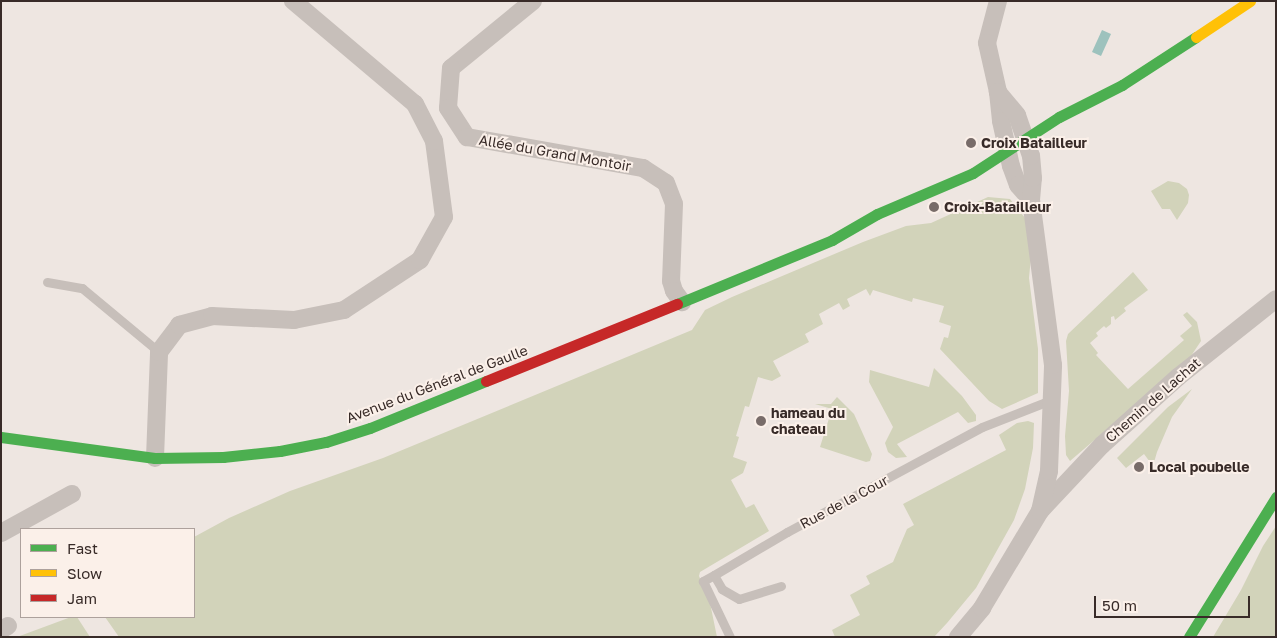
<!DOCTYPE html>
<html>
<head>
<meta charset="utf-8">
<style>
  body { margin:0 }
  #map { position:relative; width:1277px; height:638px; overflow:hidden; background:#eee6e1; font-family:"Golos Text",sans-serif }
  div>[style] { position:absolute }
  .green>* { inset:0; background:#d2d3ba }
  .water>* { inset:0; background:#9dc2bd }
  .lane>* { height:9px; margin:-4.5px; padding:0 4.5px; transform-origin:4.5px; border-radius:4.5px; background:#c7bfba }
  .street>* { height:18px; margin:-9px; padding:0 9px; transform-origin:9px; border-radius:9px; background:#c7bfba }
  .fast>* { height:11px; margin:-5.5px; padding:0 5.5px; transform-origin:5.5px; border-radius:5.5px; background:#4caf50 }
  .slow>* { height:11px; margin:-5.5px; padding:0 5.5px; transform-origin:5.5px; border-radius:5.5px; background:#ffc107 }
  .jam>* { height:11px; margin:-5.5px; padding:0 5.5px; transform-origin:5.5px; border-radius:5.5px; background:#c62828 }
  .dots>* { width:14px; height:14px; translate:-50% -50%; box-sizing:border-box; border:2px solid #fbf0e9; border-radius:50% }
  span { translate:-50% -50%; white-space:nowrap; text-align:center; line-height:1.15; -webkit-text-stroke:4px #fbf0e9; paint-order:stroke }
  .poi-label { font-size:14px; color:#382b28; font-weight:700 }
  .left { translate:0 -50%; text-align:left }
  .street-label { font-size:14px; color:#382b28 }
  .frame { position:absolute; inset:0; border:2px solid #382b28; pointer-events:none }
  .legend { position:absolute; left:20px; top:528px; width:175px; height:90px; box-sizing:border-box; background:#fbf0e9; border:1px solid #ada19c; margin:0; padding:6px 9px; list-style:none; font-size:15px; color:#382b28 }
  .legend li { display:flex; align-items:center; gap:10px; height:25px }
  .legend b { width:25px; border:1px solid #ada19c }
  .scale { position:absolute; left:1094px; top:596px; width:156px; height:22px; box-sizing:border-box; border:2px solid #382b28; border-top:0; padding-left:6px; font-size:15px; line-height:18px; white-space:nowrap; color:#382b28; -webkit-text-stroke:4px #fbf0e9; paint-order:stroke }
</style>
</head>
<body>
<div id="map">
  <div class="green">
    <div style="clip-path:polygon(1168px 181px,1179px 183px,1187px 189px,1189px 195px,1188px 203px,1177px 220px,1170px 209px,1162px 209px,1151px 191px)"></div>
    <div style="clip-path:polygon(988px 197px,1010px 199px,1025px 218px,1030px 232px,1032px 246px,1029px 278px,1038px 349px,1038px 393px,1002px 409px,989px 401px,940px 349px,944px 337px,948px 338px,951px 326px,939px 322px,944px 306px,913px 298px,912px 302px,873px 290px,870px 296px,866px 289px,847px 299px,850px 306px,843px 310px,839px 303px,819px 314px,823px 324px,805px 334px,809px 342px,773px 361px,781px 376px,772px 381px,758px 377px,749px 407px,745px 406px,736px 436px,739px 437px,733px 457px,747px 462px,743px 473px,731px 480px,746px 508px,754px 504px,769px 531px,700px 572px,699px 576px,710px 603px,717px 637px,119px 637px,105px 617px,194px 617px,194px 537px,229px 518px,290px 491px,383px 458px,692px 330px,705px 310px,732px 297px,863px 242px,906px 226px,931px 223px)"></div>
    <div style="clip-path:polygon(1133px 272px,1148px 290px,1124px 308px,1126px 311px,1115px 320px,1114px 316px,1111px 317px,1111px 324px,1106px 328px,1104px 326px,1096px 333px,1098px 336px,1090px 343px,1098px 353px,1096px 355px,1128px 389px,1184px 340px,1180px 336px,1192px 326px,1183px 315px,1187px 312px,1197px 322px,1201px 341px,1189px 359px,1070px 461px,1066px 455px,1065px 436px,1069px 391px,1066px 341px,1068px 334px)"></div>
    <div style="clip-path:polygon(934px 368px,962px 396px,976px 415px,976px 421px,968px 423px,958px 412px,897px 444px,907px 457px,896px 458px,888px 452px,885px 443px,893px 427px,869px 382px,870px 370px,929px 387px)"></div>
    <div style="clip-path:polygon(1192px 389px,1172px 417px,1157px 452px,1153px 466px,1144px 454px,1126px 468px,1117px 458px,1168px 407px)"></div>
    <div style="clip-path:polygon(837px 397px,854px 414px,872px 454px,870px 461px,866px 462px,820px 447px,832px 409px,815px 404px,831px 404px)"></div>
    <div style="clip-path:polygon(1028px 421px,1034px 423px,1033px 448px,1025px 489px,1014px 520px,976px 588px,947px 623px,934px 637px,835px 637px,832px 630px,860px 615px,850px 595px,870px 584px,866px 576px,893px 562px,907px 529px,914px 525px,903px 504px,1006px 450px,999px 435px,1017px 423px)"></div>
    <div style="clip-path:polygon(1276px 526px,1276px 637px,1213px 637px,1241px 590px,1263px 546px)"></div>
    <div style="clip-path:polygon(71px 617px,77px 617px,90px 637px,17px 637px)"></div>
  </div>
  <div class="water">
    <div style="clip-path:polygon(1102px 30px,1111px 34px,1101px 56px,1092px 52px)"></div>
  </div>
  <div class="lane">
    <div style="left:47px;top:282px;width:36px;rotate:10deg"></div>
    <div style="left:82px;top:288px;width:100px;rotate:39.7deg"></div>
    <div style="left:714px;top:575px;width:13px;rotate:151deg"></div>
    <div style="left:703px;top:581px;width:62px;rotate:64.3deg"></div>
    <div style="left:781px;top:586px;width:44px;rotate:162.8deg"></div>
    <div style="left:739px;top:599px;width:20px;rotate:-150deg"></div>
    <div style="left:722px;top:589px;width:16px;rotate:-120deg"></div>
    <div style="left:714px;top:575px;width:85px;rotate:-30.5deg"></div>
    <div style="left:787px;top:532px;width:221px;rotate:-28.3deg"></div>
    <div style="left:982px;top:427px;width:74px;rotate:-21.4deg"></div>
  </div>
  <div class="street">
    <div style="left:533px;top:1px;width:106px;rotate:140.7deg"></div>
    <div style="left:451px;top:68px;width:40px;rotate:94.3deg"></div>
    <div style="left:448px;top:108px;width:35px;rotate:57deg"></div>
    <div style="left:467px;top:137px;width:179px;rotate:10deg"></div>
    <div style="left:643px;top:168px;width:27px;rotate:33deg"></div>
    <div style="left:666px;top:183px;width:22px;rotate:69deg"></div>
    <div style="left:674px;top:204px;width:77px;rotate:92.2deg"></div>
    <div style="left:671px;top:281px;width:10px;rotate:73deg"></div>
    <div style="left:674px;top:291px;width:14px;rotate:54deg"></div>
    <div style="left:998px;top:1px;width:43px;rotate:104.7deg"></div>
    <div style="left:987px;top:43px;width:50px;rotate:77.3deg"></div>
    <div style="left:998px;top:92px;width:29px;rotate:84deg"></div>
    <div style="left:1001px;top:121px;width:46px;rotate:77.5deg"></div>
    <div style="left:1011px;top:166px;width:20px;rotate:70deg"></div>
    <div style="left:1018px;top:185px;width:20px;rotate:49deg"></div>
    <div style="left:155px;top:458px;width:106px;rotate:-87.8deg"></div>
    <div style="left:159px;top:352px;width:34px;rotate:-53deg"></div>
    <div style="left:179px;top:325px;width:34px;rotate:-15deg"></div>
    <div style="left:212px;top:316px;width:82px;rotate:2.8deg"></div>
    <div style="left:294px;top:320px;width:51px;rotate:-11.3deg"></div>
    <div style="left:344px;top:310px;width:91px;rotate:-33.3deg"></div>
    <div style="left:420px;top:260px;width:49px;rotate:-60.8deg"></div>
    <div style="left:444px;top:217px;width:77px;rotate:-97.5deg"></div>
    <div style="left:434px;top:141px;width:42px;rotate:-117.2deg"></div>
    <div style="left:415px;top:104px;width:160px;rotate:-139.8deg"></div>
    <div style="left:1040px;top:511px;width:91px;rotate:-46.8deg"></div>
    <div style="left:1102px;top:445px;width:102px;rotate:-41.8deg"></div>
    <div style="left:1178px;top:377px;width:125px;rotate:-38.5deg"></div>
    <div style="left:1px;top:533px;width:81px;rotate:-28.8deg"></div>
    <div style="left:1px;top:630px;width:8px;rotate:-30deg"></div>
    <div style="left:958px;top:637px;width:38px;rotate:-50deg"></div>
    <div style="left:982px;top:608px;width:113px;rotate:-59.1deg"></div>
    <div style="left:1040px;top:511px;width:41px;rotate:-77.3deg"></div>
    <div style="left:1049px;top:471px;width:106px;rotate:-87.8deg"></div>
    <div style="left:1053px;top:365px;width:166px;rotate:-97.6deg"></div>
    <div style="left:1031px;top:200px;width:22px;rotate:-85deg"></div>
    <div style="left:1033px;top:178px;width:22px;rotate:-95deg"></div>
    <div style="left:1031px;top:156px;width:43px;rotate:-108.9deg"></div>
    <div style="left:1017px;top:115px;width:30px;rotate:-130deg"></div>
  </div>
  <div class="fast">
    <div style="left:677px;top:304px;width:168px;rotate:-22.4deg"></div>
    <div style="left:832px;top:240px;width:52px;rotate:-30deg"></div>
    <div style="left:877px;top:214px;width:104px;rotate:-23.1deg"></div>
    <div style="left:973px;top:173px;width:103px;rotate:-33.1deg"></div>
    <div style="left:1059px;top:117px;width:71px;rotate:-26.9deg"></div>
    <div style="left:1122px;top:85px;width:88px;rotate:-33deg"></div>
    <div style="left:1px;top:437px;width:155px;rotate:7.8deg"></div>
    <div style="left:155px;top:458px;width:68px;rotate:-0.8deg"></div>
    <div style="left:223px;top:457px;width:57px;rotate:-6deg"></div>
    <div style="left:280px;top:451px;width:47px;rotate:-11.1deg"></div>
    <div style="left:326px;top:442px;width:46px;rotate:-17.7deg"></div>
    <div style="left:370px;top:428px;width:125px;rotate:-22.1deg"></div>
    <div style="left:1189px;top:637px;width:165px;rotate:-58.1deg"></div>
  </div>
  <div class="slow">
    <div style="left:1196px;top:37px;width:65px;rotate:-33.7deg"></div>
  </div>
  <div class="jam">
    <div style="left:486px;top:381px;width:206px;rotate:-22deg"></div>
  </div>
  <div class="dots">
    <div style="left:971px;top:143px;background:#786c69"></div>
    <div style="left:934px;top:207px;background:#786c69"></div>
    <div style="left:761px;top:421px;background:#786c69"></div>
    <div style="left:1139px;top:467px;background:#786c69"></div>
  </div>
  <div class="poi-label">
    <span class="left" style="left:981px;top:143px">Croix Batailleur</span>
    <span class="left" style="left:944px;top:207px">Croix-Batailleur</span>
    <span class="left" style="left:771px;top:421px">hameau du<br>chateau</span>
    <span class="left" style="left:1149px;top:467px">Local poubelle</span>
  </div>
  <div class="street-label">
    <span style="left:555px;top:153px;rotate:10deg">Allée du Grand Montoir</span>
    <span style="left:437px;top:384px;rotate:-21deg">Avenue du Général de Gaulle</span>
    <span style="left:1153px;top:400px;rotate:-41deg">Chemin de Lachat</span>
    <span style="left:844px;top:502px;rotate:-28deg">Rue de la Cour</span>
  </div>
  <div class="frame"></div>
  <ul class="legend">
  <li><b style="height:6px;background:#4caf50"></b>Fast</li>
  <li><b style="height:6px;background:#ffc107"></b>Slow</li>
  <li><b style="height:6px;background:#c62828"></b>Jam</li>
  </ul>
  <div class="scale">50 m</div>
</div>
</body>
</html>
